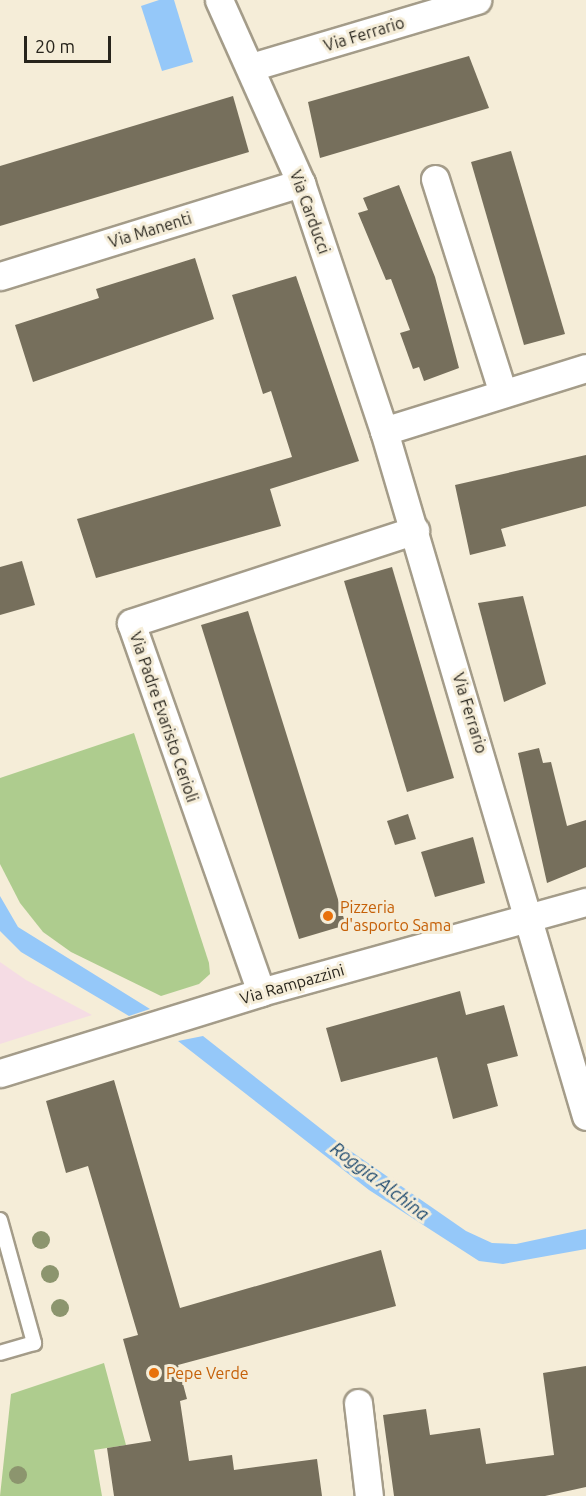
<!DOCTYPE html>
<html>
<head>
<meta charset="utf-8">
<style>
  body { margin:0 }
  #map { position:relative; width:586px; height:1496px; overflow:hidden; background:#f5edd8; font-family:Ubuntu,sans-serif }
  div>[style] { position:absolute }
  .education>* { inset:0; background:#f5dce4 }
  .green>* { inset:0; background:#aecc8e }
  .water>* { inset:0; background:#95c8f9 }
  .building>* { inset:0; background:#766f5c }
  .roads { filter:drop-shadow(2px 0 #a49c89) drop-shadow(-2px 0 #a49c89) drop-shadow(0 2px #a49c89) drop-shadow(0 -2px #a49c89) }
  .lane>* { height:14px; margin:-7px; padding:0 7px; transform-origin:7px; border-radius:7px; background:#fff }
  .street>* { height:27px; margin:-13.5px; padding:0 13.5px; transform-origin:13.5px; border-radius:13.5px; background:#fff }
  .trees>* { width:18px; height:18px; margin:-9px; border-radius:50%; background:#8c956e }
  .dots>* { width:16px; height:16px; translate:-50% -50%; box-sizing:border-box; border:3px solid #f5edd8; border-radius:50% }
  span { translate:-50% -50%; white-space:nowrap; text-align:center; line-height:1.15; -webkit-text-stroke:6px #f5edd8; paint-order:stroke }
  .street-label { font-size:16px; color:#27241c }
  .food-label { font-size:16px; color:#c56008 }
  .left { translate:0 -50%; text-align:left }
  .water-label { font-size:18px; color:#17456c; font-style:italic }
  .scale { position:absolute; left:24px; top:36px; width:87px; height:27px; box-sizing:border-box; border:3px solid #27241c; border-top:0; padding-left:8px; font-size:18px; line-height:21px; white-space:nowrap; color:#27241c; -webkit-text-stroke:4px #f5edd8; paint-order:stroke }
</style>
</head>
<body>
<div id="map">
  <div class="education">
    <div style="clip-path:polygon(0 962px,26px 980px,92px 1015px,0 1044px)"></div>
  </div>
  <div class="green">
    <div style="clip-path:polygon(134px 733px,209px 963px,210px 974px,199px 984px,161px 996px,71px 952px,43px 932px,20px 903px,0 864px,0 778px)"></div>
    <div style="clip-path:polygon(104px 1363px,126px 1445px,94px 1450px,102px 1496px,0 1496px,11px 1394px)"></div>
  </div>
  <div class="water">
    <div style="clip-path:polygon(159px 0,174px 0,193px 62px,162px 71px,141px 6px)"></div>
    <div style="clip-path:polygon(0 896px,18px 927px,150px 1009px,129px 1016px,21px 952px,0 931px)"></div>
    <div style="clip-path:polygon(203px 1036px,339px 1143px,466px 1231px,492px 1243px,516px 1244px,586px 1229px,586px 1249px,503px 1264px,479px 1261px,369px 1190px,178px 1041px)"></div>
  </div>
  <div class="building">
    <div style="clip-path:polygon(469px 56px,489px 108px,320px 158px,308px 102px)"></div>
    <div style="clip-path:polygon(233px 96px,249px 152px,0 226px,0 166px)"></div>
    <div style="clip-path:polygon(511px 151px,565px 334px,524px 345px,471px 162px)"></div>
    <div style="clip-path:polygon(399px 185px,435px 277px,459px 368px,424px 381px,419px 367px,413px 369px,400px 333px,410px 330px,391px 279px,386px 280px,358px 213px,368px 210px,363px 198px)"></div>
    <div style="clip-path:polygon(195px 258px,214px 319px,33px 382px,15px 325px,99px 298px,96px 289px)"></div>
    <div style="clip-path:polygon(296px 276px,359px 461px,270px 489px,281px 526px,96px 578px,77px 519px,292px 457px,271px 391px,263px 394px,232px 295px)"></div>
    <div style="clip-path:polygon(586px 455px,586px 506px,501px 529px,506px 546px,470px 555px,455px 485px)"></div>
    <div style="clip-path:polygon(22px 561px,35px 605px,0 615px,0 567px)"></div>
    <div style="clip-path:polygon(392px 567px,454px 778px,407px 792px,344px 581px)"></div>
    <div style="clip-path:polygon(523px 596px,546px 684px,504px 702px,478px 603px)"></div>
    <div style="clip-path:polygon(248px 611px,346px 925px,299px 939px,201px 625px)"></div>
    <div style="clip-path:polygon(539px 748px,543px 763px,551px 762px,567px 826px,586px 820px,586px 867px,547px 883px,518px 753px)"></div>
    <div style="clip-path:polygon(408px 814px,416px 839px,395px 845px,387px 821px)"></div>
    <div style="clip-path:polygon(473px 837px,485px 883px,435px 897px,421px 852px)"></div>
    <div style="clip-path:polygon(460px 991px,466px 1015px,504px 1005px,518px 1056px,487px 1064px,498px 1106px,453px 1119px,437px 1057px,341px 1082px,326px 1028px)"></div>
    <div style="clip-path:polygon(114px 1080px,180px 1308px,381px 1250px,396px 1306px,178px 1365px,187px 1399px,180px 1401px,189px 1461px,232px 1455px,234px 1470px,317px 1459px,322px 1496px,114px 1496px,107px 1448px,151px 1441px,123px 1339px,138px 1335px,88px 1166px,66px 1173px,46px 1101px)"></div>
    <div style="clip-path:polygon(586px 1366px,586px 1487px,545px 1496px,394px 1496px,383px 1415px,426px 1409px,430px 1435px,480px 1428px,486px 1464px,554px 1455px,543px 1373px)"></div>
  </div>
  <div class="roads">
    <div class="lane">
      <div style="left:0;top:1220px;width:128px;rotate:74.5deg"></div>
      <div style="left:34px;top:1343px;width:35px;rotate:164deg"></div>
    </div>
    <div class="street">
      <div style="left:219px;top:0;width:201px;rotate:65.9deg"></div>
      <div style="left:301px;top:183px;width:262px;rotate:71.5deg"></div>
      <div style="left:384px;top:431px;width:714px;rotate:73.57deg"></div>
      <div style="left:251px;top:67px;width:236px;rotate:-16.5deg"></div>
      <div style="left:435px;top:179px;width:225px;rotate:72.4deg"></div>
      <div style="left:0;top:276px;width:315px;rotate:-17.2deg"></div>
      <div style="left:384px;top:431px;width:212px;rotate:-17.3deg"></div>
      <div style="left:261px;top:992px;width:391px;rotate:-109.4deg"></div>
      <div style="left:131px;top:623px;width:299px;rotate:-18.1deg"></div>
      <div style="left:0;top:1073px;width:273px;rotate:-17.2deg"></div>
      <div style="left:261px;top:992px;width:337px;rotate:-15.5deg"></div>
      <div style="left:358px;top:1403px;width:94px;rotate:83.3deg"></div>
    </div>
  </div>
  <div class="trees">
    <div style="left:41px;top:1240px"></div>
    <div style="left:50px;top:1274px"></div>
    <div style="left:60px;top:1308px"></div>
    <div style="left:18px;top:1475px"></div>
  </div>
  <div class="dots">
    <div style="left:328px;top:916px;background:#e8710a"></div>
    <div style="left:154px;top:1373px;background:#e8710a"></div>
  </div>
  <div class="street-label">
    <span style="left:364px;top:34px;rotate:-17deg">Via Ferrario</span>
    <span style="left:310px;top:212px;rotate:70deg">Via Carducci</span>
    <span style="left:150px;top:230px;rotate:-17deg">Via Manenti</span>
    <span style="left:470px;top:713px;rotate:73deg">Via Ferrario</span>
    <span style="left:164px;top:717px;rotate:71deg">Via Padre Evaristo Cerioli</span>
    <span style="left:292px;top:984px;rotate:-16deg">Via Rampazzini</span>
  </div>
  <div class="food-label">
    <span class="left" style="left:340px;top:916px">Pizzeria<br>d'asporto Sama</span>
    <span class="left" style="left:166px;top:1373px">Pepe Verde</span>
  </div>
  <div class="water-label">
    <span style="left:380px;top:1181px;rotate:37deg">Roggia Alchina</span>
  </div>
  <div class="scale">20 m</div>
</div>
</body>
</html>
